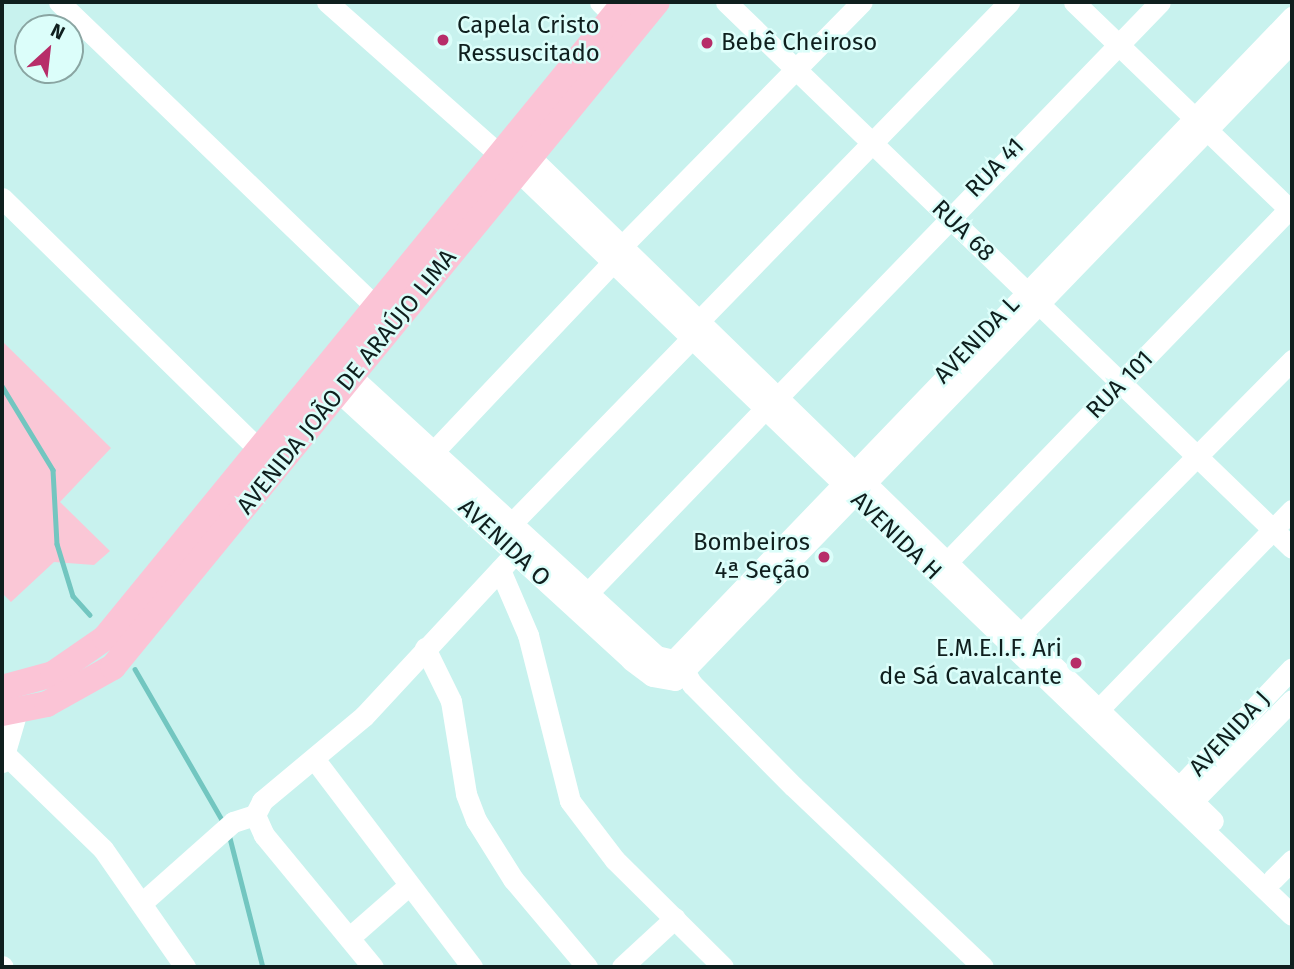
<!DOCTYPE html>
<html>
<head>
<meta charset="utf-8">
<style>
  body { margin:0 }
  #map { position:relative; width:1294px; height:969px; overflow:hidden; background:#c8f2ee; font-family:"Fira Sans",sans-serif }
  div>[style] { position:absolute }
  .green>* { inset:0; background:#fac7d6 }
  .stream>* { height:4.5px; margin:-2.25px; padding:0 2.25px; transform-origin:2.25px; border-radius:2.25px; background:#72c6c0 }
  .minor>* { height:21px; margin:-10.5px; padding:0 10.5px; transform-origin:10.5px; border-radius:10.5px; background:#fff }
  .major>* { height:26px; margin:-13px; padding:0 13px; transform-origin:13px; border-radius:13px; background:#fbc4d6 }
  .dots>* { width:19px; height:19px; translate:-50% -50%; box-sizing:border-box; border:4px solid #dcfefa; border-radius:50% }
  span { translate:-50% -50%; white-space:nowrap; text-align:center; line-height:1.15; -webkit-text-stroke:5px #dcfefa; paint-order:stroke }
  .poi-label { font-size:24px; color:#0f1f1e }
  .left { translate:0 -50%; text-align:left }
  .right { translate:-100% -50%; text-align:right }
  .street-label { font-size:24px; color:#0f1f1e }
  .frame { position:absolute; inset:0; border:4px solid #0f1f1e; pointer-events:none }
  .north { position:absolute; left:14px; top:14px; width:70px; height:70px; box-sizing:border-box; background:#dcfefa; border:2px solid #8aa5a2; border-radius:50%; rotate:27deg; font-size:19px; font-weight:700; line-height:28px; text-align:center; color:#0f1f1e }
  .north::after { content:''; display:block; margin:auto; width:24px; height:32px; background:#b72d69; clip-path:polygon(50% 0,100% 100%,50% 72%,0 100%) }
</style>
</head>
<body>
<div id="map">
  <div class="green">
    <div style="clip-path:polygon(2px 341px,111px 448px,60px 502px,110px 551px,94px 565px,54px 562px,11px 602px,2px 593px)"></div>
  </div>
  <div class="stream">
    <div style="left:2px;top:386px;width:98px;rotate:58.7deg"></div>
    <div style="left:53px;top:470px;width:74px;rotate:86.9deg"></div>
    <div style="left:57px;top:544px;width:54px;rotate:72.9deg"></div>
    <div style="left:73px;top:596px;width:25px;rotate:48deg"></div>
    <div style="left:135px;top:669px;width:178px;rotate:60deg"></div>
    <div style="left:229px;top:834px;width:137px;rotate:75.7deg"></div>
  </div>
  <div class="minor">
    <div style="left:59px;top:2px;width:443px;rotate:43.9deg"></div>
    <div style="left:327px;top:2px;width:256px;rotate:41.5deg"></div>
    <div style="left:519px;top:172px;width:1072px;rotate:43.87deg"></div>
    <div style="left:600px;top:2px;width:18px;rotate:45deg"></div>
    <div style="left:726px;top:2px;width:786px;rotate:43.97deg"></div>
    <div style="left:1074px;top:2px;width:303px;rotate:43.9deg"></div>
    <div style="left:521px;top:148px;width:965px;rotate:44.2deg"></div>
    <div style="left:2px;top:198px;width:363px;rotate:44.4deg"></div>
    <div style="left:620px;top:248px;width:345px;rotate:-45.5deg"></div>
    <div style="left:697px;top:323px;width:448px;rotate:-45.8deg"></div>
    <div style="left:352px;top:377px;width:413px;rotate:42.5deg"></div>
    <div style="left:656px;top:656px;width:18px;rotate:13deg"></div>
    <div style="left:674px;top:660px;width:892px;rotate:-46.14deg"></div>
    <div style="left:340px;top:393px;width:395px;rotate:42.5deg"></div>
    <div style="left:631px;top:660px;width:26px;rotate:37deg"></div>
    <div style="left:652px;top:676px;width:23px;rotate:10deg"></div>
    <div style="left:675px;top:680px;width:888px;rotate:-45.96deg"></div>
    <div style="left:776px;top:399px;width:552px;rotate:-45.95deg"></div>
    <div style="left:436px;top:449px;width:255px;rotate:-46.6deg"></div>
    <div style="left:514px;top:521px;width:252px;rotate:-45.8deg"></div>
    <div style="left:947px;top:562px;width:496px;rotate:-45.9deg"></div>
    <div style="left:500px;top:570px;width:71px;rotate:66.7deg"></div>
    <div style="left:528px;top:635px;width:171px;rotate:75.8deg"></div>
    <div style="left:570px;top:801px;width:74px;rotate:52.7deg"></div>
    <div style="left:615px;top:860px;width:152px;rotate:44.7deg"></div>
    <div style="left:581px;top:600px;width:264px;rotate:-46.1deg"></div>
    <div style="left:1023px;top:632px;width:383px;rotate:-45.3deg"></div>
    <div style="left:425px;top:648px;width:59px;rotate:63.9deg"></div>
    <div style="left:451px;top:701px;width:94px;rotate:80.8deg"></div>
    <div style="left:466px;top:794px;width:28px;rotate:69deg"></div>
    <div style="left:476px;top:820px;width:70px;rotate:57.9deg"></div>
    <div style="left:513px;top:879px;width:115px;rotate:49.9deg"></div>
    <div style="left:678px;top:660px;width:28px;rotate:60deg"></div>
    <div style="left:692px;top:684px;width:144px;rotate:45.3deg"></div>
    <div style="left:793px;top:786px;width:262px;rotate:43.6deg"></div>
    <div style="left:1099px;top:709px;width:277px;rotate:-45.9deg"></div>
    <div style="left:6px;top:755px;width:135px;rotate:44.1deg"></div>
    <div style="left:103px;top:849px;width:144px;rotate:55.2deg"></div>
    <div style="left:315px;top:760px;width:260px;rotate:52.8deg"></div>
    <div style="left:2px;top:762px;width:53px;rotate:-73.6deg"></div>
    <div style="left:1171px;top:796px;width:176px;rotate:-46.6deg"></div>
    <div style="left:1184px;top:810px;width:154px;rotate:-45.5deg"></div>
    <div style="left:255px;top:815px;width:16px;rotate:-63deg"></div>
    <div style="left:262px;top:801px;width:133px;rotate:-39.8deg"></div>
    <div style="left:364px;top:716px;width:210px;rotate:-47.1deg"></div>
    <div style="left:255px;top:815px;width:22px;rotate:66deg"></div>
    <div style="left:264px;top:835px;width:171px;rotate:50.5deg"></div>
    <div style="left:1273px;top:879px;width:27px;rotate:-45deg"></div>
    <div style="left:144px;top:901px;width:119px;rotate:-41.6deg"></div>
    <div style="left:233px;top:822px;width:23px;rotate:-18deg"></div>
    <div style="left:350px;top:937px;width:76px;rotate:-41.3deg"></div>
    <div style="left:2px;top:966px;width:1px;rotate:45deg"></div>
    <div style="left:622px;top:967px;width:72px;rotate:-42.8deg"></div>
  </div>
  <div class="major">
    <div style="left:2px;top:688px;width:53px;rotate:-15.4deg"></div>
    <div style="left:53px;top:674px;width:63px;rotate:-34.7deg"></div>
    <div style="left:105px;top:638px;width:822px;rotate:-50.73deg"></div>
    <div style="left:2px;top:713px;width:46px;rotate:-11.3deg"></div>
    <div style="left:47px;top:704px;width:76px;rotate:-29.3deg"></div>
    <div style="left:113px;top:667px;width:859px;rotate:-50.72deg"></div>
  </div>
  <div class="dots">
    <div style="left:443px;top:40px;background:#b72d69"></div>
    <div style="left:707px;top:43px;background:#b72d69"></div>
    <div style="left:824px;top:557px;background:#b72d69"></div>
    <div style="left:1076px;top:663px;background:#b72d69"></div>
  </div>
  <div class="poi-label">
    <span class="left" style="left:457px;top:40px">Capela Cristo<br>Ressuscitado</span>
    <span class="left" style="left:721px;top:43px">Bebê Cheiroso</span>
    <span class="right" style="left:810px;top:557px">Bombeiros<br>4ª Seção</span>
    <span class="right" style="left:1062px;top:663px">E.M.E.I.F. Ari<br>de Sá Cavalcante</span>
  </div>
  <div class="street-label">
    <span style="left:995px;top:168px;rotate:-46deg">RUA 41</span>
    <span style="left:963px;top:231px;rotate:44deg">RUA 68</span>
    <span style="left:977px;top:340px;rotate:-46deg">AVENIDA L</span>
    <span style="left:347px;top:382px;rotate:-51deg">AVENIDA JOÃO DE ARAÚJO LIMA</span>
    <span style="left:1120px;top:385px;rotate:-46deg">RUA 101</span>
    <span style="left:896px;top:536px;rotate:44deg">AVENIDA H</span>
    <span style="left:504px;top:543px;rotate:43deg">AVENIDA O</span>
    <span style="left:1230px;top:734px;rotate:-47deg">AVENIDA J</span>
  </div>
  <div class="frame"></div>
  <div class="north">N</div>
</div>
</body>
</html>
